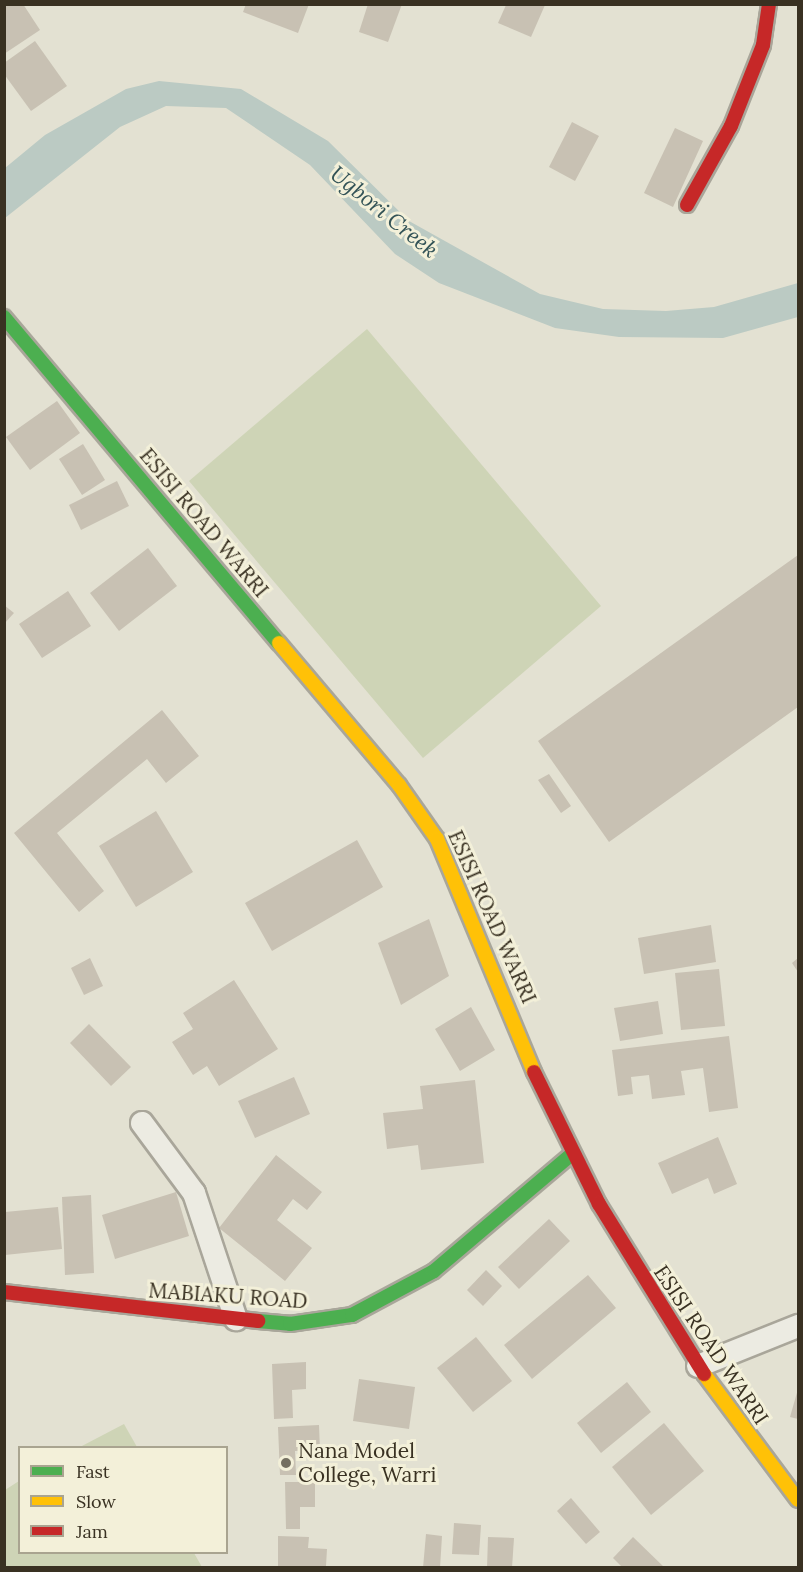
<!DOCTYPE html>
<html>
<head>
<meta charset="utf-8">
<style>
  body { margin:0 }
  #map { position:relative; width:803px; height:1572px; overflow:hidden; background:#e3e1d2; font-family:Lora,serif }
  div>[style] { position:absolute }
  .green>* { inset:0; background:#ced4b6 }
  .water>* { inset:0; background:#bbcac3 }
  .building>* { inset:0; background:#c8c1b3 }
  .roads { filter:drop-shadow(2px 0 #a9a69a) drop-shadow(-2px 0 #a9a69a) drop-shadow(0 2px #a9a69a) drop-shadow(0 -2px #a9a69a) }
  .street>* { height:22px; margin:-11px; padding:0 11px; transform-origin:11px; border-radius:11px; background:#ecebe2 }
  .fast>* { height:14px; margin:-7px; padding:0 7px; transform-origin:7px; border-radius:7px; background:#4caf50 }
  .slow>* { height:14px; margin:-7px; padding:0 7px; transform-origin:7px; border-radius:7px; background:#ffc107 }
  .jam>* { height:14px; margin:-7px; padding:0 7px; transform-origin:7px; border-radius:7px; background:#c62828 }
  .dots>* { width:16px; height:16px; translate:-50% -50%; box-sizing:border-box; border:3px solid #f3f0d9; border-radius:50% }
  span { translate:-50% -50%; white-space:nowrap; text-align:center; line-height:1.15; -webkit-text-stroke:6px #f3f0d9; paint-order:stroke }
  .street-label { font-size:21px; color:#393122 }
  .poi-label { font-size:21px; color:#393122 }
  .left { translate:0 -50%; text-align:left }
  .water-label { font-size:22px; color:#335357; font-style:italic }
  .frame { position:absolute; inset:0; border:6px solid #393122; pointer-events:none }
  .legend { position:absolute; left:18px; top:1446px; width:210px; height:108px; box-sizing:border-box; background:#f3f0d9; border:2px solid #a9a490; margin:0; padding:8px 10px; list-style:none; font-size:18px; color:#393122 }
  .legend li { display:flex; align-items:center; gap:12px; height:30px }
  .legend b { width:30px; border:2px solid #a9a490 }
</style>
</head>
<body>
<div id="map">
  <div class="green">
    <div style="clip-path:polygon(367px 329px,601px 606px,423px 758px,189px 481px)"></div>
    <div style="clip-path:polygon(124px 1424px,137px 1447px,80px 1447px)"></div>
    <div style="clip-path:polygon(19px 1481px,20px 1552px,194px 1553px,202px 1567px,5px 1567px,5px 1490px)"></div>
  </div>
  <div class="water">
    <div style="clip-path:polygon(159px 81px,241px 89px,328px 141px,409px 221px,540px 294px,603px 309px,666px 311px,714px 307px,798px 283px,798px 317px,723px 338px,619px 337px,555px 328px,439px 283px,395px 254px,310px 165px,226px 108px,166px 106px,120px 127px,5px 218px,5px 168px,45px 135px,126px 89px)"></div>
  </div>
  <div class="building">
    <div style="clip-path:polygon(4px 4px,23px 4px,40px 30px,4px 54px)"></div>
    <div style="clip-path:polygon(246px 4px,309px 4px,298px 33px,243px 12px)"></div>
    <div style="clip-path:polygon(368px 4px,402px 4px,388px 42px,359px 32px)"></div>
    <div style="clip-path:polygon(506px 5px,545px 5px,531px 37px,498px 23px)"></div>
    <div style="clip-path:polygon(35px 41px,67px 86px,31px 111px,4px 74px,4px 63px)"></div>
    <div style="clip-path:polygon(572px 122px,599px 136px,575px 181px,549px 167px)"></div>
    <div style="clip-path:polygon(675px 128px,703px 141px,673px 207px,644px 193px)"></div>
    <div style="clip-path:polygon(57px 401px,80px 433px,30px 470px,6px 437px)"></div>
    <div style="clip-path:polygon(83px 444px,105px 480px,82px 495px,59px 459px)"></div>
    <div style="clip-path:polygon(117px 481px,129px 506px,81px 530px,69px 505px)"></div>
    <div style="clip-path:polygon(148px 548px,177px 586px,119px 631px,90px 593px)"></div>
    <div style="clip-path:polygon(798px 555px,798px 707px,609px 842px,538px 741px)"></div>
    <div style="clip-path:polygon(68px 591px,91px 626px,42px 658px,19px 624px)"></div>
    <div style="clip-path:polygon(4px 605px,14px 613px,4px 624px)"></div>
    <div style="clip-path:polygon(162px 710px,199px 756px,166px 783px,147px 759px,57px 833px,104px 891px,79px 912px,14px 833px)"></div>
    <div style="clip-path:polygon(549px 774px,571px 806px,561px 813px,538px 780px)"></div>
    <div style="clip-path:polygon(156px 811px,193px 872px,136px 907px,99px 846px)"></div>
    <div style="clip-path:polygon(357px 840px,383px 887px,272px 951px,245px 903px)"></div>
    <div style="clip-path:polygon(429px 919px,449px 976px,401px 1005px,378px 943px)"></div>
    <div style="clip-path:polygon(711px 925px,716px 962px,644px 974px,638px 938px)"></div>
    <div style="clip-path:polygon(90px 958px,103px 986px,84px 995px,71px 968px)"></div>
    <div style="clip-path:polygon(798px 958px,798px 972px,792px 963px)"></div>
    <div style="clip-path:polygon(719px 969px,725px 1026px,681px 1030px,675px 973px)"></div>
    <div style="clip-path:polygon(234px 980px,278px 1049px,219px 1086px,207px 1066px,193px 1075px,172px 1042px,193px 1029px,183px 1013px)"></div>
    <div style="clip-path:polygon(658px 1001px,663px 1034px,620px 1041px,614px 1008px)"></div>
    <div style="clip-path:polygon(471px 1007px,495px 1050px,460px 1071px,435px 1029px)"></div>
    <div style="clip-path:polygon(89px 1024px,131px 1067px,111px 1086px,70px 1043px)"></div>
    <div style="clip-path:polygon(729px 1036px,738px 1108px,709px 1112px,703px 1068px,681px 1071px,685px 1095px,652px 1099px,649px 1075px,631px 1077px,633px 1094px,618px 1096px,612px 1050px)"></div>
    <div style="clip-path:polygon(294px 1077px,310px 1114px,255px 1138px,238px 1101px)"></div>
    <div style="clip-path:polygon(475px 1080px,484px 1163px,421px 1170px,418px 1145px,387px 1149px,383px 1113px,423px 1109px,420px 1086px)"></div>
    <div style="clip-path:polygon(718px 1137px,737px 1184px,714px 1194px,708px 1178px,672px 1194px,658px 1163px)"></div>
    <div style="clip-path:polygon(276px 1155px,322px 1192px,307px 1210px,293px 1199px,277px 1220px,312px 1248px,285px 1281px,219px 1228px)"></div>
    <div style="clip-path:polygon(176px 1192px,189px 1236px,115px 1259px,102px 1215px)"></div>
    <div style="clip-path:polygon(91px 1195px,94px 1273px,65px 1275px,62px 1197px)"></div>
    <div style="clip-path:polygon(58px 1207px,62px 1249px,5px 1255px,5px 1212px)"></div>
    <div style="clip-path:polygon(549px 1219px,570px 1241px,519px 1289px,498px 1267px)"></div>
    <div style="clip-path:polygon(486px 1270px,502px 1286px,483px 1306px,467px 1290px)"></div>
    <div style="clip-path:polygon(588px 1275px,616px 1308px,532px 1379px,504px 1345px)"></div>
    <div style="clip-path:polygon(476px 1337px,512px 1381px,473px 1412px,437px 1368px)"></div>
    <div style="clip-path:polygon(306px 1362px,306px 1389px,292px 1390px,293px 1418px,274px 1419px,272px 1364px)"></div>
    <div style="clip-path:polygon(359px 1379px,415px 1387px,409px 1429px,353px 1421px)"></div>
    <div style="clip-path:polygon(627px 1382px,651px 1412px,601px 1453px,577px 1423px)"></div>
    <div style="clip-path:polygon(798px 1389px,798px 1419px,790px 1417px)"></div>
    <div style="clip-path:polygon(664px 1423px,704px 1471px,651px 1515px,612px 1467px)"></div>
    <div style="clip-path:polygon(319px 1425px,320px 1450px,295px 1451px,296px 1475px,280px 1475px,278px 1427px)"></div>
    <div style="clip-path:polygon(285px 1482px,315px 1482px,315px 1507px,300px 1507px,300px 1529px,286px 1529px)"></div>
    <div style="clip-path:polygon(571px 1498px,600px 1532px,586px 1544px,557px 1511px)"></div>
    <div style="clip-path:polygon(454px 1523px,481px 1525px,479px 1555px,452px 1554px)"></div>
    <div style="clip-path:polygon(426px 1534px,442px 1536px,440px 1568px,423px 1568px)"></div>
    <div style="clip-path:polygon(278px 1536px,309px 1537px,308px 1548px,327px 1549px,326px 1566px,278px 1568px)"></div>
    <div style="clip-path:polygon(488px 1537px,514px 1538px,512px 1568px,487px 1568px)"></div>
    <div style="clip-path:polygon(633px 1537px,665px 1568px,623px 1568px,613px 1558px)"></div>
  </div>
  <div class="roads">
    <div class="street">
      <div style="left:142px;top:1123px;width:87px;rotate:53.4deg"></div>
      <div style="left:194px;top:1193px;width:133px;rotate:71.6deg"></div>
      <div style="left:698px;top:1366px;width:108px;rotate:-21.8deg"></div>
    </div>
    <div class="fast">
      <div style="left:4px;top:317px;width:426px;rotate:49.9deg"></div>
      <div style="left:258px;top:1321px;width:32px;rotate:5deg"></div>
      <div style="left:290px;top:1324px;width:63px;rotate:-8.3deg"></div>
      <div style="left:352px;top:1315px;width:93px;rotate:-28.2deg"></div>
      <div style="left:434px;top:1271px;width:182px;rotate:-40.3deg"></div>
    </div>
    <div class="slow">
      <div style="left:279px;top:643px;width:186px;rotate:49.8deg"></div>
      <div style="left:399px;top:785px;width:66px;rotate:54.9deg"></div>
      <div style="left:437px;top:839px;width:252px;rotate:67.4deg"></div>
      <div style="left:704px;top:1374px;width:157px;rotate:53.3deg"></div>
    </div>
    <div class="jam">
      <div style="left:687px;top:205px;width:90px;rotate:-60.9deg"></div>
      <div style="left:731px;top:126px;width:87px;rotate:-68.4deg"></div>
      <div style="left:763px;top:45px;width:41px;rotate:-81.7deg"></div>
      <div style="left:534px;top:1072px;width:147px;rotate:63.8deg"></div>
      <div style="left:599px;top:1204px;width:200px;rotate:58.3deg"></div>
      <div style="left:4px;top:1292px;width:256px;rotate:6.5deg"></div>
    </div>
  </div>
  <div class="dots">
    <div style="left:286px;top:1463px;background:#746f60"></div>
  </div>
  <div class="street-label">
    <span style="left:204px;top:523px;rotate:50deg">ESISI ROAD WARRI</span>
    <span style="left:492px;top:917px;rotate:66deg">ESISI ROAD WARRI</span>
    <span style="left:228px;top:1296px;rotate:4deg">MABIAKU ROAD</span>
    <span style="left:711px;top:1345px;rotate:56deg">ESISI ROAD WARRI</span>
  </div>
  <div class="poi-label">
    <span class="left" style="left:298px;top:1463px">Nana Model<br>College, Warri</span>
  </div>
  <div class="water-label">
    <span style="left:384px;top:212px;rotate:39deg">Ugbori Creek</span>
  </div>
  <div class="frame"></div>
  <ul class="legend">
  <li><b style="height:8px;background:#4caf50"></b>Fast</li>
  <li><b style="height:8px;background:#ffc107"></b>Slow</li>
  <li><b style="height:8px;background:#c62828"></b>Jam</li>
  </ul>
</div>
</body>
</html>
